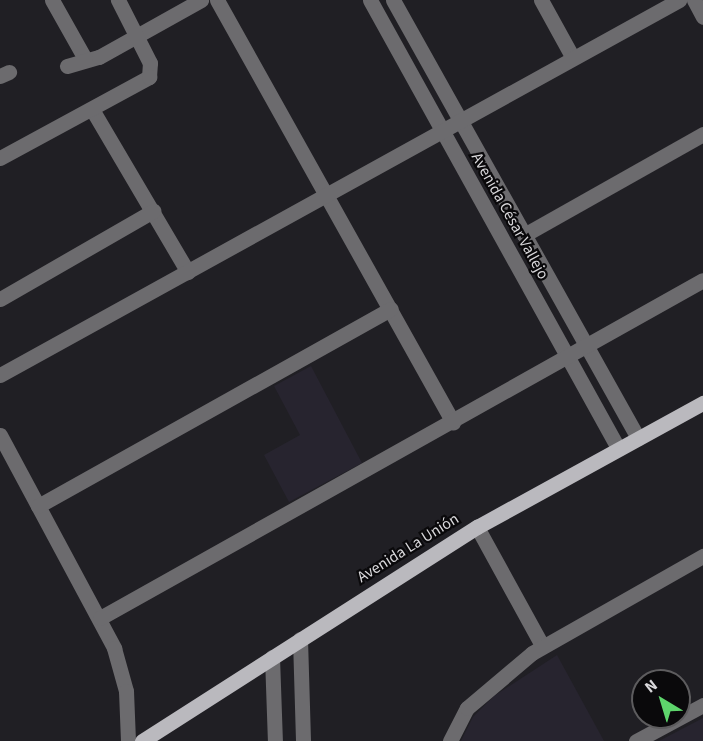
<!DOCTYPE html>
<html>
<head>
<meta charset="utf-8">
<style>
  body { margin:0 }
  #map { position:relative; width:703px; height:741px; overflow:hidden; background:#201f24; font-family:"Source Sans 3",sans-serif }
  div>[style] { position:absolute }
  .built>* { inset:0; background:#27242f }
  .minor>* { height:15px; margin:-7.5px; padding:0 7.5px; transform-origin:7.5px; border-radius:7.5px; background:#6c6b6e }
  .major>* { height:15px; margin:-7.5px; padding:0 7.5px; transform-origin:7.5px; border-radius:7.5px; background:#bab9be }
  span { translate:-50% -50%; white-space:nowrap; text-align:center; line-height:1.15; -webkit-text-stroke:4.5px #0a090b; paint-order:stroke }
  .street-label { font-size:16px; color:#d9d8db }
  .north { position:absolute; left:631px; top:669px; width:60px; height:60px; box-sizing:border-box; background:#0a090b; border:2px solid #5d5c5e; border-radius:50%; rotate:322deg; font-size:16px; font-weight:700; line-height:24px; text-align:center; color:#d9d8db }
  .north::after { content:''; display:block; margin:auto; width:21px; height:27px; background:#5ed56c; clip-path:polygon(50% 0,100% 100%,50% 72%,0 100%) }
</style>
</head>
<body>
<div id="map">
  <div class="built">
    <div style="clip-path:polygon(311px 366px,362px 463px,289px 502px,264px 455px,300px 435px,274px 386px)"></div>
    <div style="clip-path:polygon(557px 655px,604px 741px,461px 741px,473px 717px,494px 696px)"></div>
    <div style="clip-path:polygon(703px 718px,703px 741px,659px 741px)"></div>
  </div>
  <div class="minor">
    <div style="left:52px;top:0;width:65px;rotate:60.7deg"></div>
    <div style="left:217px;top:0;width:484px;rotate:60.8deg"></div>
    <div style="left:370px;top:0;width:512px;rotate:61.03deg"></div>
    <div style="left:393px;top:0;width:502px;rotate:60.78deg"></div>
    <div style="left:541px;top:0;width:66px;rotate:61.1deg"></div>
    <div style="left:694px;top:0;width:19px;rotate:62deg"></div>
    <div style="left:67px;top:66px;width:33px;rotate:-16deg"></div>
    <div style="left:99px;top:57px;width:117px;rotate:-29.2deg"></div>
    <div style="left:0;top:76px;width:10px;rotate:-24deg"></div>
    <div style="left:93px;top:111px;width:187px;rotate:59.5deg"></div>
    <div style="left:0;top:158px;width:170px;rotate:-28.5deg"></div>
    <div style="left:149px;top:77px;width:14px;rotate:-86deg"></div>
    <div style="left:150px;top:63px;width:71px;rotate:-116.9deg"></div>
    <div style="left:524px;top:235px;width:206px;rotate:-29.4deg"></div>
    <div style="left:0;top:299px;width:177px;rotate:-29.9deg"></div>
    <div style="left:0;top:375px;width:776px;rotate:-28.91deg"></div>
    <div style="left:0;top:435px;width:242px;rotate:61.8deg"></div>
    <div style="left:114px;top:648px;width:45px;rotate:74.4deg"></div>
    <div style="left:126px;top:691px;width:50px;rotate:87.7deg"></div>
    <div style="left:38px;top:506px;width:404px;rotate:-29.2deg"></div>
    <div style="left:477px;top:527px;width:135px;rotate:61.2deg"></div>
    <div style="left:100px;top:618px;width:691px;rotate:-29.27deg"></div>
    <div style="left:300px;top:639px;width:102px;rotate:88.3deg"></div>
    <div style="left:272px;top:657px;width:84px;rotate:88deg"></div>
    <div style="left:450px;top:741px;width:37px;rotate:-63deg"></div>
    <div style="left:467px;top:708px;width:85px;rotate:-40.2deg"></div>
    <div style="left:532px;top:653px;width:197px;rotate:-29.6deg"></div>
    <div style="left:636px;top:741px;width:76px;rotate:-28.2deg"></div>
  </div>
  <div class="major">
    <div style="left:142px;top:741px;width:398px;rotate:-32.6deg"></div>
    <div style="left:477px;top:527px;width:258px;rotate:-28.8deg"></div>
  </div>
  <div class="street-label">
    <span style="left:510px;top:216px;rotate:61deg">Avenida César Vallejo</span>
    <span style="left:408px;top:548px;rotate:-32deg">Avenida La Unión</span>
  </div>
  <div class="north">N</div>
</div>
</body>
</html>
